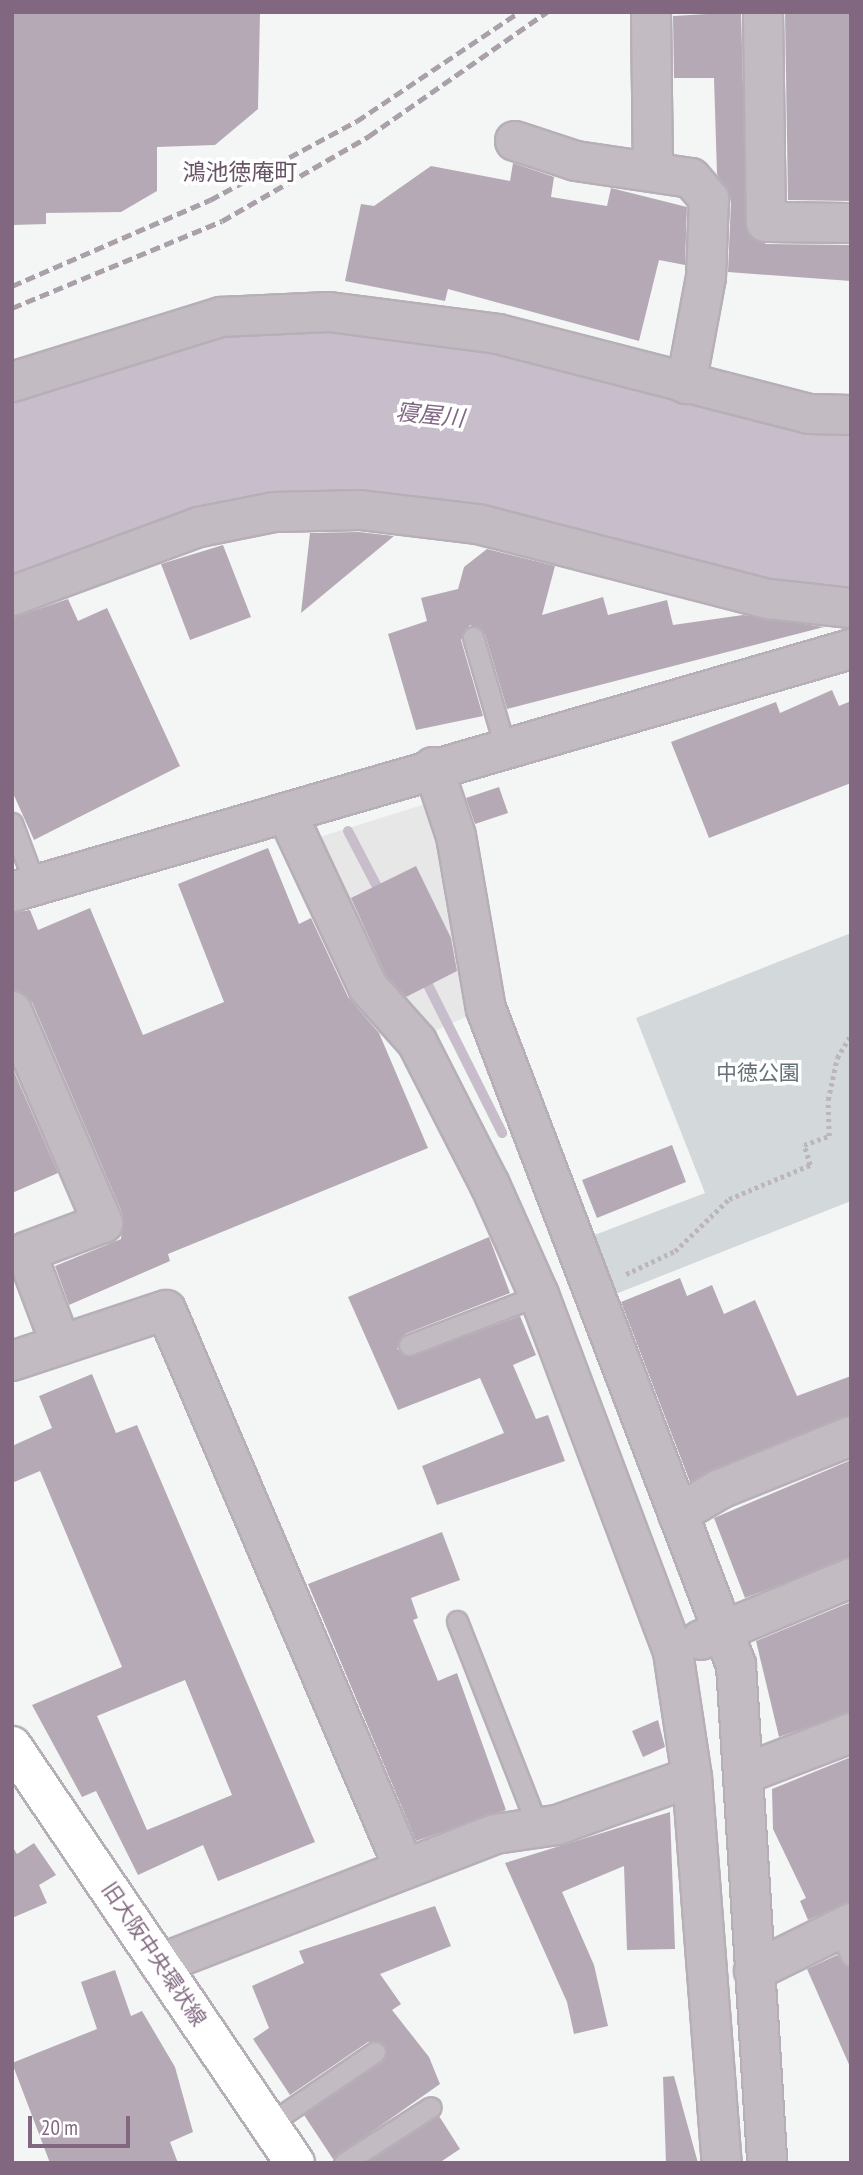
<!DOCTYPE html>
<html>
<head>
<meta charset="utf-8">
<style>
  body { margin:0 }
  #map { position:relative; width:863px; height:2175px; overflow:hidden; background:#f3f6f5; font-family:"PT Sans Narrow","Noto Sans JP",sans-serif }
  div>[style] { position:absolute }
  .built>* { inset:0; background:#e7e7e7 }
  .green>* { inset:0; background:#d3d8db }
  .water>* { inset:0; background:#c8bdca }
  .stream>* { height:10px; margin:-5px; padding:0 5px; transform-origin:5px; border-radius:5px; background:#c8bdca }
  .building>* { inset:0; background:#b5a9b5 }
  .path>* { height:4.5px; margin-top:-2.25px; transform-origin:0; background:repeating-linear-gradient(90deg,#bcb6bb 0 3.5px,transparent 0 7px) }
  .roads { filter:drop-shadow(2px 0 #b7afb7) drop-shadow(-2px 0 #b7afb7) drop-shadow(0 2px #b7afb7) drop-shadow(0 -2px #b7afb7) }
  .service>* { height:19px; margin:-9.5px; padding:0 9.5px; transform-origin:9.5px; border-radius:9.5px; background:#c3bbc2 }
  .minor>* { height:38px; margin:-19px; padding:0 19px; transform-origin:19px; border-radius:19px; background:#c3bbc2 }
  .primary>* { height:38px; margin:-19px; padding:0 19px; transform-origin:19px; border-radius:19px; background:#fff }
  .rail>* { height:5px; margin-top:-2.5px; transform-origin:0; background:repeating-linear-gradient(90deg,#aaa0aa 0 10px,transparent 0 15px) }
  span { translate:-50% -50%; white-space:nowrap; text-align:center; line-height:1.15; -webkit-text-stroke:7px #fff; paint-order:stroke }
  .park-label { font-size:21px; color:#667179 }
  .street-label { font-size:21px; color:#816880 }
  .neighbourhood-label { font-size:23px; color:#675566 }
  .water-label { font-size:23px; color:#816985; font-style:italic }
  .frame { position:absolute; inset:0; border:14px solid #816880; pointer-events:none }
  .scale { position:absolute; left:28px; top:2116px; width:102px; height:32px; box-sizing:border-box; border:4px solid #816880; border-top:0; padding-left:9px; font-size:21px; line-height:24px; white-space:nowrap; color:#816880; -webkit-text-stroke:5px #fff; paint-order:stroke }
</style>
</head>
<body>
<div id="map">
  <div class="built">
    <div style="clip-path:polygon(435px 801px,474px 1013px,426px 1035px,376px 984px,310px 840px)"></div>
  </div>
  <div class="green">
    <div style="clip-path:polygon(851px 933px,851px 1201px,608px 1297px,584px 1239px,705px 1193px,636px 1018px)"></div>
  </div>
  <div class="water">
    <div style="clip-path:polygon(223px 327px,376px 328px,851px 427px,851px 592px,801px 590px,418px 496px,12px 582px,12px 393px)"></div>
  </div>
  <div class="stream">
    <div style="left:348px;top:831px;width:73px;rotate:62.4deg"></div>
    <div style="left:422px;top:973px;width:179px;rotate:63.4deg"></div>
  </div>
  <div class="building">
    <div style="clip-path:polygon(12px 12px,260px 12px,258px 109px,215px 145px,157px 147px,157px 191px,121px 212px,46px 213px,46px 224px,12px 225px)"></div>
    <div style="clip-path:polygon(741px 12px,747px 232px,766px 244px,851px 245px,851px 281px,728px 272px,731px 200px,717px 174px,714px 78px,674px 78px,673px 16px)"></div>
    <div style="clip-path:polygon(785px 12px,851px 12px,851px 201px,788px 200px)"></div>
    <div style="clip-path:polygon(513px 163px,554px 177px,551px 197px,607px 206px,611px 188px,687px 207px,685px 265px,659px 260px,639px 341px,448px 289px,445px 301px,345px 281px,361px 204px,374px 206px,431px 166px,510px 181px)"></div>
    <div style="clip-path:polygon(359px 532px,394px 536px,301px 613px,310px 533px)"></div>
    <div style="clip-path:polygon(223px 545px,251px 617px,190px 640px,161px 564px)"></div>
    <div style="clip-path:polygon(487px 549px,555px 566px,542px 615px,603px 597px,608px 615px,667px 600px,673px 625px,743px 615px,824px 627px,507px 709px,485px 634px,470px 625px,461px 640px,483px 716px,416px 730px,388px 634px,427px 621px,421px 598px,458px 589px,464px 567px)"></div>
    <div style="clip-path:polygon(68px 599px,78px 621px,107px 608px,180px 766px,34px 840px,12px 791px,12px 618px)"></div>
    <div style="clip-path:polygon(832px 690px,839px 706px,851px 701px,851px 783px,709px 838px,671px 742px,776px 702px,780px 713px)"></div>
    <div style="clip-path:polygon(499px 787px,508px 813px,475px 824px,466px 798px)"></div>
    <div style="clip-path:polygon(268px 848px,299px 924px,311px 918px,348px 997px,379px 1033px,428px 1148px,168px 1254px,170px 1261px,69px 1305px,55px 1266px,121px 1239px,123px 1215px,32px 1002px,12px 990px,12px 913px,30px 910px,38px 930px,90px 908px,143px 1035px,224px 1002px,178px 884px)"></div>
    <div style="clip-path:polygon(416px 866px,451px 938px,457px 971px,406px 997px,386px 975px,351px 898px)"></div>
    <div style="clip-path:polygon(12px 1067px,58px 1173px,12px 1193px)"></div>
    <div style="clip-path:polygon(672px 1145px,686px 1182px,597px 1218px,582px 1180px)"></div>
    <div style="clip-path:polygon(489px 1237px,510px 1293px,405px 1334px,397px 1349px,413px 1356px,520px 1316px,536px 1355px,513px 1365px,536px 1419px,548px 1415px,565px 1461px,437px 1505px,422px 1466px,504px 1433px,480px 1378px,398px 1410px,348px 1297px)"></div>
    <div style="clip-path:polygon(680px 1278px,687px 1296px,712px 1285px,724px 1314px,755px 1300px,797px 1396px,851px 1376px,851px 1415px,690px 1482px,621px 1302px)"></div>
    <div style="clip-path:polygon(evenodd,92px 1374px,116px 1433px,137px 1425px,315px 1842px,218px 1881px,203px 1845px,138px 1875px,96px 1791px,82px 1797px,32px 1705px,122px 1667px,40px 1471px,12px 1483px,12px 1446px,52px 1428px,39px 1396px,92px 1374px,185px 1680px,232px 1795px,147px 1830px,97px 1716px,185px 1680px)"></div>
    <div style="clip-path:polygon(851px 1460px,851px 1557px,745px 1598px,714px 1518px)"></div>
    <div style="clip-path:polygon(442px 1532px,460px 1580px,411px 1598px,418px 1618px,413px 1620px,438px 1681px,457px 1673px,506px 1810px,416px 1841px,308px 1584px)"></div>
    <div style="clip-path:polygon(851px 1602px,851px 1712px,779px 1737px,756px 1641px)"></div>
    <div style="clip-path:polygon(658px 1720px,665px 1747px,643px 1757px,632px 1731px)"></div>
    <div style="clip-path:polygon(851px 1757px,851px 1901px,808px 1920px,800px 1901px,806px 1898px,773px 1829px,772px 1789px)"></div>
    <div style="clip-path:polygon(670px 1812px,675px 1949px,627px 1950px,624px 1866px,562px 1892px,594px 1965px,608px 2026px,574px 2034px,567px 2002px,505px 1863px)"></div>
    <div style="clip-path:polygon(34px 1843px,56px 1875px,39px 1885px,47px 1903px,12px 1918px,12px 1846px,17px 1854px)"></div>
    <div style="clip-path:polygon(435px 1906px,451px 1946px,380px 1974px,401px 2004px,392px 2010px,429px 2057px,440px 2084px,333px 2159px,304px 2115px,382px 2062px,385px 2046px,368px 2042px,290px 2095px,253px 2039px,269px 2028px,252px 1986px,304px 1963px,299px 1951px)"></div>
    <div style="clip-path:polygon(837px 1955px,851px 1968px,851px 2069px,807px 1969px)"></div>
    <div style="clip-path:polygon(115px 1970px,131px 2016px,142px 2011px,175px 2067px,193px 2132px,170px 2142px,178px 2163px,50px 2163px,12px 2063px,97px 2029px,81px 1982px)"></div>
    <div style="clip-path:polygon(674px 2076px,698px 2163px,666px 2163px,663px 2077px)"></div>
    <div style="clip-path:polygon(439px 2116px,460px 2149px,439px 2163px,367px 2163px)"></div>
  </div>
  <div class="path">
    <div style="left:626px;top:1274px;width:54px;rotate:-25.1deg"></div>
    <div style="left:675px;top:1251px;width:75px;rotate:-43.9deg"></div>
    <div style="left:729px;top:1199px;width:88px;rotate:-22.8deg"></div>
    <div style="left:810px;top:1165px;width:21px;rotate:-107deg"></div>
    <div style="left:804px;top:1145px;width:27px;rotate:-20deg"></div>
    <div style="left:829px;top:1136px;width:36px;rotate:-92deg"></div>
    <div style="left:828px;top:1100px;width:43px;rotate:-77.9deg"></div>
    <div style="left:837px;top:1058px;width:27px;rotate:-59deg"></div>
  </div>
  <div class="roads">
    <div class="service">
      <div style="left:473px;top:637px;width:115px;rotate:73.8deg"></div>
      <div style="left:12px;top:823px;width:66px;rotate:69.6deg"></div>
      <div style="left:409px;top:1345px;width:139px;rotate:-21deg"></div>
      <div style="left:457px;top:1621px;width:222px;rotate:68.6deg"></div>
      <div style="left:838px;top:1930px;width:29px;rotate:63deg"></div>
      <div style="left:269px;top:2124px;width:128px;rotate:-34.2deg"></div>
      <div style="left:344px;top:2163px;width:103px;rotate:-32.8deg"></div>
    </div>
    <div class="minor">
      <div style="left:651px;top:12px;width:159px;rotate:89.3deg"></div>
      <div style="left:763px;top:12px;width:210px;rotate:89.2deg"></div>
      <div style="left:766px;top:222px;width:85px;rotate:0.7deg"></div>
      <div style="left:515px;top:141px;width:64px;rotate:18.2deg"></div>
      <div style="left:576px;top:161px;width:116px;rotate:8.4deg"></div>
      <div style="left:691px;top:178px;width:28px;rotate:49deg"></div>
      <div style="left:709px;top:199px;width:78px;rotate:92.2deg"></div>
      <div style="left:706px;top:277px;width:109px;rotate:100.6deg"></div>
      <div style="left:12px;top:382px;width:219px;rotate:-17.3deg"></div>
      <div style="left:221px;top:317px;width:108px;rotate:-2.7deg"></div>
      <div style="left:329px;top:312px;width:170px;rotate:7.4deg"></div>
      <div style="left:498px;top:334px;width:321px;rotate:14.4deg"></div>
      <div style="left:809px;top:414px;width:42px;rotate:1.4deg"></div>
      <div style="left:12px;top:596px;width:199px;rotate:-20.3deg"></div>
      <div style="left:199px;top:527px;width:76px;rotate:-11.3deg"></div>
      <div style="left:274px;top:512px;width:86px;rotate:-1.3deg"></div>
      <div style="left:360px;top:510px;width:119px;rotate:6.8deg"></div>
      <div style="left:478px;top:524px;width:301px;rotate:14.5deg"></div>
      <div style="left:769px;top:599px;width:82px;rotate:6.3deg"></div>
      <div style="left:433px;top:767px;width:73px;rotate:71.6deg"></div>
      <div style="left:456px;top:836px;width:176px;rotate:80.2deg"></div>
      <div style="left:486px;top:1009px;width:702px;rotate:69.14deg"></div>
      <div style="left:736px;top:1665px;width:499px;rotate:86.4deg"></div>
      <div style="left:287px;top:814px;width:191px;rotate:64.9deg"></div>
      <div style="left:368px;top:987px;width:74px;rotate:48.3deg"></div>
      <div style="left:417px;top:1042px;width:161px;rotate:63deg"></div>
      <div style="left:490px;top:1185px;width:120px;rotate:66deg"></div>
      <div style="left:539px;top:1295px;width:381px;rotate:69.4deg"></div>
      <div style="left:673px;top:1652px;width:126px;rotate:81.4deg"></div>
      <div style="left:692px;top:1777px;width:387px;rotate:85.6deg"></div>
      <div style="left:12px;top:892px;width:873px;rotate:-16.15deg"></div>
      <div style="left:12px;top:1011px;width:231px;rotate:66.8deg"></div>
      <div style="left:103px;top:1223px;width:82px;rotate:159.4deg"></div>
      <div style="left:26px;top:1252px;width:99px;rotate:69.4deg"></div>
      <div style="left:12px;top:1361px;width:162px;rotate:-18.3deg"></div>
      <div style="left:166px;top:1310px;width:607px;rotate:66.9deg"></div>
      <div style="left:678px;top:1514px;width:49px;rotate:-30.8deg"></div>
      <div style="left:720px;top:1489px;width:141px;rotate:-22deg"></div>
      <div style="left:701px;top:1640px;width:162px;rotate:-22.5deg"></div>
      <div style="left:744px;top:1774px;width:115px;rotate:-21deg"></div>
      <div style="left:160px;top:1964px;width:359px;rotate:-21.2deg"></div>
      <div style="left:495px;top:1834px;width:63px;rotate:-8.3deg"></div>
      <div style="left:557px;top:1825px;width:143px;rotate:-19.6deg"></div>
      <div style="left:754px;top:1971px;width:108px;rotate:-26.3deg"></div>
    </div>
    <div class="primary">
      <div style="left:12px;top:1746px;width:504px;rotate:55.84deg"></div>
    </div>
  </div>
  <div class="rail">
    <div style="left:12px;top:286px;width:216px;rotate:-23.5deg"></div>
    <div style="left:210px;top:200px;width:167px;rotate:-28.3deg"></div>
    <div style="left:357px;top:121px;width:195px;rotate:-33.9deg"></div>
    <div style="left:12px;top:308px;width:227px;rotate:-22.5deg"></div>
    <div style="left:222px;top:221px;width:170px;rotate:-30deg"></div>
    <div style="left:369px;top:136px;width:217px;rotate:-34.9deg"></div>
  </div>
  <div class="park-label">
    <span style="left:758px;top:1073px">中徳公園</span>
  </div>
  <div class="street-label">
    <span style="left:154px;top:1954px;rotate:56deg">旧大阪中央環状線</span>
  </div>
  <div class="neighbourhood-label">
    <span style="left:240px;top:172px">鴻池徳庵町</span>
  </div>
  <div class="water-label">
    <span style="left:430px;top:415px;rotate:6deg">寝屋川</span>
  </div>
  <div class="frame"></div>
  <div class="scale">20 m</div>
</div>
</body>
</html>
